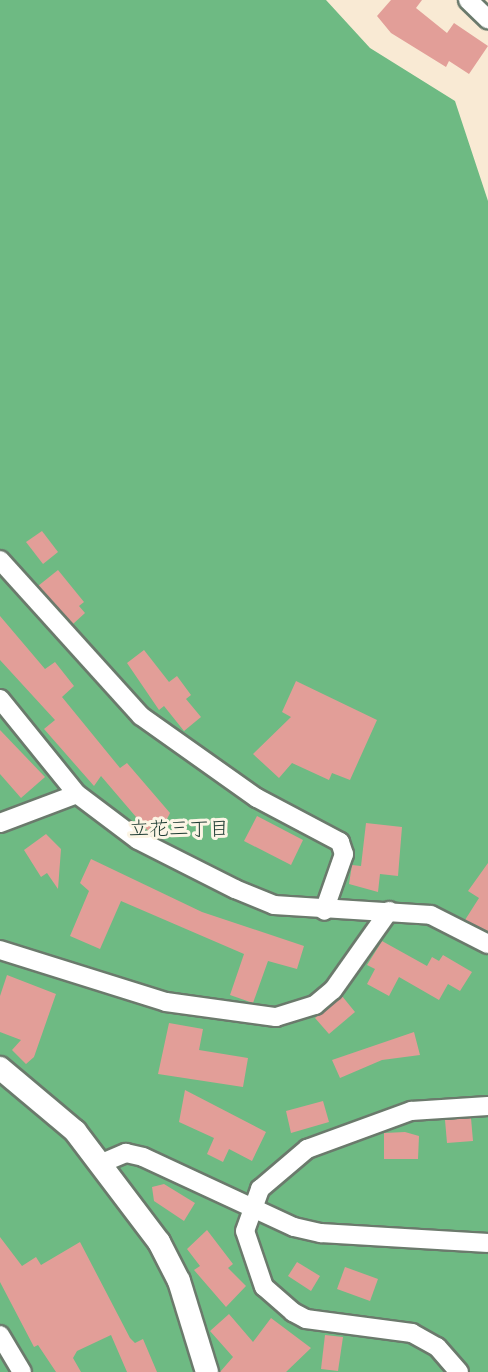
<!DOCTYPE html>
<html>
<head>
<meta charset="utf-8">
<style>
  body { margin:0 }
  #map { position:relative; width:488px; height:1372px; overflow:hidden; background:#f9ead4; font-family:Delius,"Klee One",sans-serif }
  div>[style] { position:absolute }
  .forest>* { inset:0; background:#6eba83 }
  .building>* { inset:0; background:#e29e98 }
  .roads { filter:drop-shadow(2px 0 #6b7a6c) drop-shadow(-2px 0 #6b7a6c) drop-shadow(0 2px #6b7a6c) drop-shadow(0 -2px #6b7a6c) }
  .minor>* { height:18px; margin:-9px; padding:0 9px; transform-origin:9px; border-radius:9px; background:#fff }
  .tertiary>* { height:22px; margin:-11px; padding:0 11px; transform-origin:11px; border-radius:11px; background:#fff }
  span { translate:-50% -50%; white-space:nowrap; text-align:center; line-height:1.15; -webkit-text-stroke:6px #fcf5e5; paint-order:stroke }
  .neighbourhood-label { font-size:20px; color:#1f3d34 }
</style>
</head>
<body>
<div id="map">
  <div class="forest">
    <div style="clip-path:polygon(0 0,326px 0,370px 48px,455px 101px,488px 201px,488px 1372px,0 1372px)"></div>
  </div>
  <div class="building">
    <div style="clip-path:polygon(391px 0,422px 0,416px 8px,447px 33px,454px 23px,488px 46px,469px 74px,449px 61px,446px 67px,391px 33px,377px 16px)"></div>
    <div style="clip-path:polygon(42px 531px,58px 552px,43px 564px,26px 542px)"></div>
    <div style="clip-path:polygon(58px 570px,84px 602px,79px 606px,85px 613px,73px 624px,38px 586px)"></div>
    <div style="clip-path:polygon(0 616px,45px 669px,55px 662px,74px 686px,62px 697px,120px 768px,127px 763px,170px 813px,163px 827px,154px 822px,148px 831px,101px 776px,94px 786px,44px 729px,55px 720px,0 660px)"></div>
    <div style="clip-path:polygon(144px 650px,169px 682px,177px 676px,191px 695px,186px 699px,201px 717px,184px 731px,164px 706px,159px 710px,127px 663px)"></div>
    <div style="clip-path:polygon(296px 681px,377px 720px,350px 780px,332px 773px,329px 780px,292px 763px,279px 778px,253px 754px,291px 717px,282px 712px)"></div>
    <div style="clip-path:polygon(0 730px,45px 777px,21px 798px,0 774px)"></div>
    <div style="clip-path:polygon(257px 816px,303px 840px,291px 865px,244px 841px)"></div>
    <div style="clip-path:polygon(366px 823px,402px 827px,398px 876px,380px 874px,378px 892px,349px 884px,352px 865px,361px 866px)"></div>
    <div style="clip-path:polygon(46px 834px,61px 849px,58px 889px,47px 873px,41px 877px,24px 850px)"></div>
    <div style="clip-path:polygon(91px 859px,202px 912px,304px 946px,297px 969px,268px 961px,253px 1003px,230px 995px,244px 954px,121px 901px,100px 949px,70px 936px,89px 891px,80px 883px)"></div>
    <div style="clip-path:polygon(488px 863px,488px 931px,465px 920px,479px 898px,468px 891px)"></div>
    <div style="clip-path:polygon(382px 941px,427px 966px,432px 957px,439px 961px,443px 955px,472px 972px,460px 991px,448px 984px,439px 1000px,399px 977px,389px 996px,367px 984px,375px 969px,367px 965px)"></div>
    <div style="clip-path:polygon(7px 975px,56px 994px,34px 1057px,26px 1064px,12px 1050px,21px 1040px,0 1032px,0 996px)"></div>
    <div style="clip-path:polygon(342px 996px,355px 1012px,329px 1034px,315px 1018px)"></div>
    <div style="clip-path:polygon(169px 1023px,203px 1029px,199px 1050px,248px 1058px,243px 1087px,158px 1074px)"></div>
    <div style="clip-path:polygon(414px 1032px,420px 1055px,382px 1060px,340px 1078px,332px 1060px)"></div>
    <div style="clip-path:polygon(185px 1090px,266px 1132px,252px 1161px,229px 1149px,223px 1162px,207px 1154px,214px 1138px,179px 1122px)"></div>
    <div style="clip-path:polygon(323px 1101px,329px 1122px,291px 1133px,286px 1111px)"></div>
    <div style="clip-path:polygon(471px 1118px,473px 1141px,447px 1143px,445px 1120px)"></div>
    <div style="clip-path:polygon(405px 1132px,419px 1136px,418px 1159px,384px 1159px,384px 1133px)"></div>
    <div style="clip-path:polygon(164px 1184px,195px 1203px,184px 1221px,154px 1201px,152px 1187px)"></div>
    <div style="clip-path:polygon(207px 1230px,233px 1264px,228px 1268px,246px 1286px,226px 1307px,194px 1270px,200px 1266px,187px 1249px)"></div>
    <div style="clip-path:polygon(0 1237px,22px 1266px,36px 1257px,41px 1265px,80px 1242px,130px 1338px,135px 1343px,143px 1339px,157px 1372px,127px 1372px,111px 1335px,77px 1351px,73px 1358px,81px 1372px,56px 1372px,38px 1345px,34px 1347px,0 1282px)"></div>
    <div style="clip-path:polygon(297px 1262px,320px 1276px,311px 1291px,288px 1276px)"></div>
    <div style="clip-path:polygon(345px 1267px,378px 1279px,370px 1301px,337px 1289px)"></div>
    <div style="clip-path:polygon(229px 1314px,253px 1342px,271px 1318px,311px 1348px,286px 1372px,220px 1372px,233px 1357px,210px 1331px)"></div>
    <div style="clip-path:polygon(325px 1335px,343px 1337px,338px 1371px,321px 1369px)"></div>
  </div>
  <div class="roads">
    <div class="minor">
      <div style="left:468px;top:0;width:28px;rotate:44deg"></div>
      <div style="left:0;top:560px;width:210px;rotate:47.9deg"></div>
      <div style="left:141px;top:716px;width:142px;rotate:35.3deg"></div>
      <div style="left:257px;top:798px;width:94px;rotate:27.9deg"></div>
      <div style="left:340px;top:842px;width:13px;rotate:72deg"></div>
      <div style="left:344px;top:854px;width:60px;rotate:109.3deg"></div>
      <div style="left:0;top:699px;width:122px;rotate:51deg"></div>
      <div style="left:77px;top:794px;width:76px;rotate:37deg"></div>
      <div style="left:138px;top:840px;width:109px;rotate:26.8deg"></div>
      <div style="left:235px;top:889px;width:42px;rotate:22.3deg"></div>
      <div style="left:274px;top:905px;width:157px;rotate:3.6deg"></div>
      <div style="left:431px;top:915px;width:64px;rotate:27deg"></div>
      <div style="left:0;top:823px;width:82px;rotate:-20.6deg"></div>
      <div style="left:0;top:950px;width:174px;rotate:17.4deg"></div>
      <div style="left:166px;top:1002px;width:111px;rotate:7.8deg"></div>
      <div style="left:276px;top:1017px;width:41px;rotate:-17.1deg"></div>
      <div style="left:315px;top:1005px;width:23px;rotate:-40deg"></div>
      <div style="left:333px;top:990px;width:97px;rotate:-54.7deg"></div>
      <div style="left:102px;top:1163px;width:26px;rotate:-23deg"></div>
      <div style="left:126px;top:1153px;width:17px;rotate:13deg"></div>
      <div style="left:143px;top:1157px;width:166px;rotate:24.9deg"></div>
      <div style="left:294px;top:1227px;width:28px;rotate:13deg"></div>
      <div style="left:321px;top:1233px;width:167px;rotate:3.4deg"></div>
      <div style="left:0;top:1335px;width:43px;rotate:59.3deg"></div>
      <div style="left:459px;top:1372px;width:33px;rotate:-131deg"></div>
      <div style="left:437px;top:1347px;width:29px;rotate:-151deg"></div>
      <div style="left:412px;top:1333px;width:107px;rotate:-172.5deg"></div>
      <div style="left:306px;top:1319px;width:15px;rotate:-152deg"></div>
      <div style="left:293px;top:1312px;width:38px;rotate:-139deg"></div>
      <div style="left:264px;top:1287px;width:59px;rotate:-108.7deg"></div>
      <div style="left:245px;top:1231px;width:45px;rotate:-70.3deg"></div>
      <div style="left:260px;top:1189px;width:62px;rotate:-40.4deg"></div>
      <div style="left:307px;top:1149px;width:111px;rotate:-20.1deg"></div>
      <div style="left:411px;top:1111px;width:77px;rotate:-3.7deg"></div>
    </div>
    <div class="tertiary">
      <div style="left:0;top:1068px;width:98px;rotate:40deg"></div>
      <div style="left:75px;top:1131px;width:139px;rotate:52.9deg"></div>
      <div style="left:159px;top:1242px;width:44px;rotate:62.9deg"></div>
      <div style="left:179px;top:1281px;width:95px;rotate:72.9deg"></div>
    </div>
  </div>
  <div class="neighbourhood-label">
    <span style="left:179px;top:827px">立花三丁目</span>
  </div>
</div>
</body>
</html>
